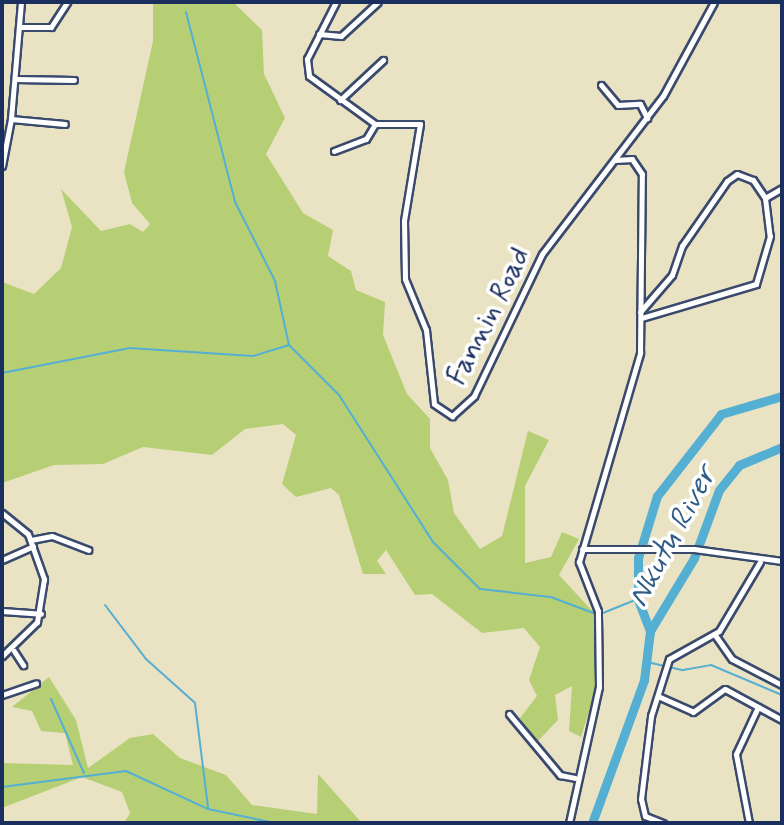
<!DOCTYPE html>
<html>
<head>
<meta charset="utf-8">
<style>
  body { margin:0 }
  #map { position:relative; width:784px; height:825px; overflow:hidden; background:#e9e3c3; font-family:Mynerve,sans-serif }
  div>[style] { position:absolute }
  .green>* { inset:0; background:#b6cf75 }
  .stream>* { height:2px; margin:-1px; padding:0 1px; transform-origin:1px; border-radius:1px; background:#54afd2 }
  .river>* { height:9px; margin:-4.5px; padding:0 4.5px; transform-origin:4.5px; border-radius:4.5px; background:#54afd2 }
  .roads { filter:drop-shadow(2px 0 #3a4a6d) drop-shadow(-2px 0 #3a4a6d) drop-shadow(0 2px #3a4a6d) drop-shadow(0 -2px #3a4a6d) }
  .street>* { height:5px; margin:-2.5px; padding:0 2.5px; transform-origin:2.5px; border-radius:2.5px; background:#fff }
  span { translate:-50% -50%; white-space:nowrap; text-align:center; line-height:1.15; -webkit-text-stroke:7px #fff; paint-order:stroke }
  .street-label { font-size:28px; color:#1b2f5e }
  .water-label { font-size:30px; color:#2f5c87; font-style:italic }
  .frame { position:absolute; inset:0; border:4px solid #1b2f5e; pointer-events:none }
</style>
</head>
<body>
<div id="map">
  <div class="green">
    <div style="clip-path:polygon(153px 2px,233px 2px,262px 30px,264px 74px,285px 118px,266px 154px,303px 213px,333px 230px,328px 256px,351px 271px,356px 290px,385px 302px,383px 335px,407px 394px,430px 419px,430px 448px,448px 480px,454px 513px,480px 549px,502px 536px,528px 431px,549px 440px,525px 486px,525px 563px,551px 557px,562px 532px,579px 539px,559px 575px,597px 616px,596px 690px,581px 737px,569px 731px,572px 686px,555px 695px,558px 720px,536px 743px,527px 733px,520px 718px,537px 696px,529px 680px,540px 647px,524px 628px,482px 633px,432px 594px,415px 595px,386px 550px,377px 561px,386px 574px,363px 574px,339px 495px,331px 488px,296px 497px,282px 484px,296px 435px,283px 424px,245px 429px,212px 455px,143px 447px,103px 464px,54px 465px,2px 483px,2px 282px,34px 294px,61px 268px,72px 227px,61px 189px,101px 231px,130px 224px,143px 232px,150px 224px,132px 203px,124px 172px,153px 41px)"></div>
    <div style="clip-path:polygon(49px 677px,76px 720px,88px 768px,130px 738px,153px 734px,180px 758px,226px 775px,252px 805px,317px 814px,318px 774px,362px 823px,124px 823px,130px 813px,122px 792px,82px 777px,2px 808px,2px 763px,73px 765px,65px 733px,41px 731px,32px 711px,12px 707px)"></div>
  </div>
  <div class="stream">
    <div style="left:186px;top:12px;width:196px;rotate:75.5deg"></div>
    <div style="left:235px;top:202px;width:89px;rotate:63.1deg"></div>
    <div style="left:275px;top:281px;width:66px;rotate:77.7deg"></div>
    <div style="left:289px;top:345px;width:71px;rotate:45deg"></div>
    <div style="left:339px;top:395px;width:174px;rotate:57.4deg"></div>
    <div style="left:433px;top:542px;width:66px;rotate:45deg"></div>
    <div style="left:480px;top:589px;width:71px;rotate:6.4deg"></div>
    <div style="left:551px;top:597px;width:48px;rotate:20.7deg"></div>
    <div style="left:2px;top:373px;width:129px;rotate:-11.1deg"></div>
    <div style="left:129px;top:348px;width:124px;rotate:3.7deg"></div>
    <div style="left:253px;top:356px;width:37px;rotate:-17deg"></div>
    <div style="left:105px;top:605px;width:68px;rotate:52.8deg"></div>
    <div style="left:146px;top:659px;width:66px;rotate:41.9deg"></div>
    <div style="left:195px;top:703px;width:106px;rotate:82.9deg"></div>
    <div style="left:603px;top:613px;width:38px;rotate:-22deg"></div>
    <div style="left:647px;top:662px;width:37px;rotate:13deg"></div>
    <div style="left:683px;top:670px;width:28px;rotate:-10deg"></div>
    <div style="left:711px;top:665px;width:77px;rotate:22.9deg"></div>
    <div style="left:51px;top:699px;width:81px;rotate:66deg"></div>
    <div style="left:2px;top:787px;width:125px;rotate:-7.4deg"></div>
    <div style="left:126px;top:771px;width:90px;rotate:24.9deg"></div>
    <div style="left:208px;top:809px;width:68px;rotate:11.8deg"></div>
  </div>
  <div class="river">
    <div style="left:650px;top:631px;width:85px;rotate:-58.9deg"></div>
    <div style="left:694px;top:558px;width:72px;rotate:-69.8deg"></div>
    <div style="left:719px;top:490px;width:32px;rotate:-51deg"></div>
    <div style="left:739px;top:465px;width:47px;rotate:-22.7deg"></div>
    <div style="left:592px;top:823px;width:152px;rotate:-70deg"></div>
    <div style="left:644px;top:680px;width:49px;rotate:-83deg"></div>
    <div style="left:650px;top:631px;width:34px;rotate:-111deg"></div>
    <div style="left:638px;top:599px;width:41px;rotate:-90deg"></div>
    <div style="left:638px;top:558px;width:65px;rotate:-73deg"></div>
    <div style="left:657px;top:496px;width:104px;rotate:-52deg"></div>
    <div style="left:721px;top:414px;width:64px;rotate:-16.4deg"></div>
  </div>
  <div class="roads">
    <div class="street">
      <div style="left:21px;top:2px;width:117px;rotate:94.9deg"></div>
      <div style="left:11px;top:119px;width:54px;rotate:5.3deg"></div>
      <div style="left:336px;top:2px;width:64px;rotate:117deg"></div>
      <div style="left:307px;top:59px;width:17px;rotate:83deg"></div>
      <div style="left:309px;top:76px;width:82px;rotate:36deg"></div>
      <div style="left:375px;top:124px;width:45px"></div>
      <div style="left:420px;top:124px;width:98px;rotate:99.4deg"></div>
      <div style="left:404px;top:221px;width:58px;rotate:89deg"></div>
      <div style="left:405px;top:279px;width:55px;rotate:67.6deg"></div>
      <div style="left:426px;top:330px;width:74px;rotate:83.8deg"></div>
      <div style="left:434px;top:404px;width:22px;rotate:34deg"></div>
      <div style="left:452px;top:416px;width:30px;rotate:-42deg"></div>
      <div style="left:474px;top:396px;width:157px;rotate:-64.4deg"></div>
      <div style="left:542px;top:254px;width:199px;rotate:-52.6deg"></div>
      <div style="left:663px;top:96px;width:107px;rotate:-61.5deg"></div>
      <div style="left:19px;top:27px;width:32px"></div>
      <div style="left:51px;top:27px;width:30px;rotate:-57deg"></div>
      <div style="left:319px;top:34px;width:22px;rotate:5deg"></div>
      <div style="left:341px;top:36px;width:50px;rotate:-42.6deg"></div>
      <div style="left:15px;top:79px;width:59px;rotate:1deg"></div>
      <div style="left:601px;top:85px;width:26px;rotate:50deg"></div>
      <div style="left:618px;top:105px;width:22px;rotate:-3deg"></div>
      <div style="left:640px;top:104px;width:16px;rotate:63deg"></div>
      <div style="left:340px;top:100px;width:59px;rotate:-42.9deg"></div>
      <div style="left:334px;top:151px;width:34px;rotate:-21deg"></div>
      <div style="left:366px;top:139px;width:17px;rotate:-59deg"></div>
      <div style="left:2px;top:166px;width:48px;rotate:-79.2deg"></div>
      <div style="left:765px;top:198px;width:20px;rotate:-30deg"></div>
      <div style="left:640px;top:312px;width:49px;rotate:-49.1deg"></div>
      <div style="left:672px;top:275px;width:31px;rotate:-71deg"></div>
      <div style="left:682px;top:246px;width:79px;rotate:-55.3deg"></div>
      <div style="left:727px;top:181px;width:12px;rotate:-35deg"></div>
      <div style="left:737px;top:174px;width:17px;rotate:21deg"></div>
      <div style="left:753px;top:180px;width:22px;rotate:56deg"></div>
      <div style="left:765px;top:198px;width:38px;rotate:83deg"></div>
      <div style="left:770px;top:236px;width:50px;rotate:106.3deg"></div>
      <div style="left:756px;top:284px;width:120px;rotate:163.5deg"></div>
      <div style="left:2px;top:513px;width:33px;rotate:39deg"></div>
      <div style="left:28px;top:534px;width:48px;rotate:70.4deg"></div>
      <div style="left:44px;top:579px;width:44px;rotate:99.2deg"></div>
      <div style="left:37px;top:622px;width:49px;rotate:135.8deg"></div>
      <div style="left:31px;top:540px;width:21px;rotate:-11deg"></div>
      <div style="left:52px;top:536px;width:39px;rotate:21deg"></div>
      <div style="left:582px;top:549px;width:112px"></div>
      <div style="left:694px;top:549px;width:89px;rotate:7.8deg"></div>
      <div style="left:2px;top:560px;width:34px;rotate:-24deg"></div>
      <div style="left:2px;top:611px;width:39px;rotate:4deg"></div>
      <div style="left:715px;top:635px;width:29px;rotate:55deg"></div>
      <div style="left:732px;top:659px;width:56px;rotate:27.5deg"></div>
      <div style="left:14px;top:651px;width:17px;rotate:57deg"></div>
      <div style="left:2px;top:695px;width:36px;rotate:-19deg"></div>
      <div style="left:660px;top:697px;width:36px;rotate:24deg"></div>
      <div style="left:693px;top:712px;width:39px;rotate:-36deg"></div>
      <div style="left:725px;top:689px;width:65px;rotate:28.5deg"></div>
      <div style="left:509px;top:714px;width:80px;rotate:50.1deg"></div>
      <div style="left:560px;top:775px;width:15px;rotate:11deg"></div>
      <div style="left:569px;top:823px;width:139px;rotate:-77.6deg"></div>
      <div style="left:599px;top:687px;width:76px;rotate:-90.8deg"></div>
      <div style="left:598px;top:611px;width:53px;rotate:-111.2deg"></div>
      <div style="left:579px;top:562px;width:218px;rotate:-73.7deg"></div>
      <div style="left:640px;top:353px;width:179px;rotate:-89.4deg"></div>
      <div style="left:642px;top:174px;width:18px;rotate:-124deg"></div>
      <div style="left:632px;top:159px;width:17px;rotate:177deg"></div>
      <div style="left:663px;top:823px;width:19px;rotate:-159deg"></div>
      <div style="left:645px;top:816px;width:17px;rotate:-103deg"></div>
      <div style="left:641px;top:799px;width:84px;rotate:-83.1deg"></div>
      <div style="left:651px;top:716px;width:60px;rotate:-72.5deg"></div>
      <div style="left:669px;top:659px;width:57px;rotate:-29.2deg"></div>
      <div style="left:719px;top:631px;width:80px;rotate:-59.3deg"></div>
      <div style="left:749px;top:823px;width:70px;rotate:-100.7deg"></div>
      <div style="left:736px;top:754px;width:52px;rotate:-64.9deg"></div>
    </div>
  </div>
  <div class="street-label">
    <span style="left:490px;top:317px;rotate:-63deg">Fannin Road</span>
  </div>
  <div class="water-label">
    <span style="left:673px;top:537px;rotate:-62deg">Nkutu River</span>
  </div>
  <div class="frame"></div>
</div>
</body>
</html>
